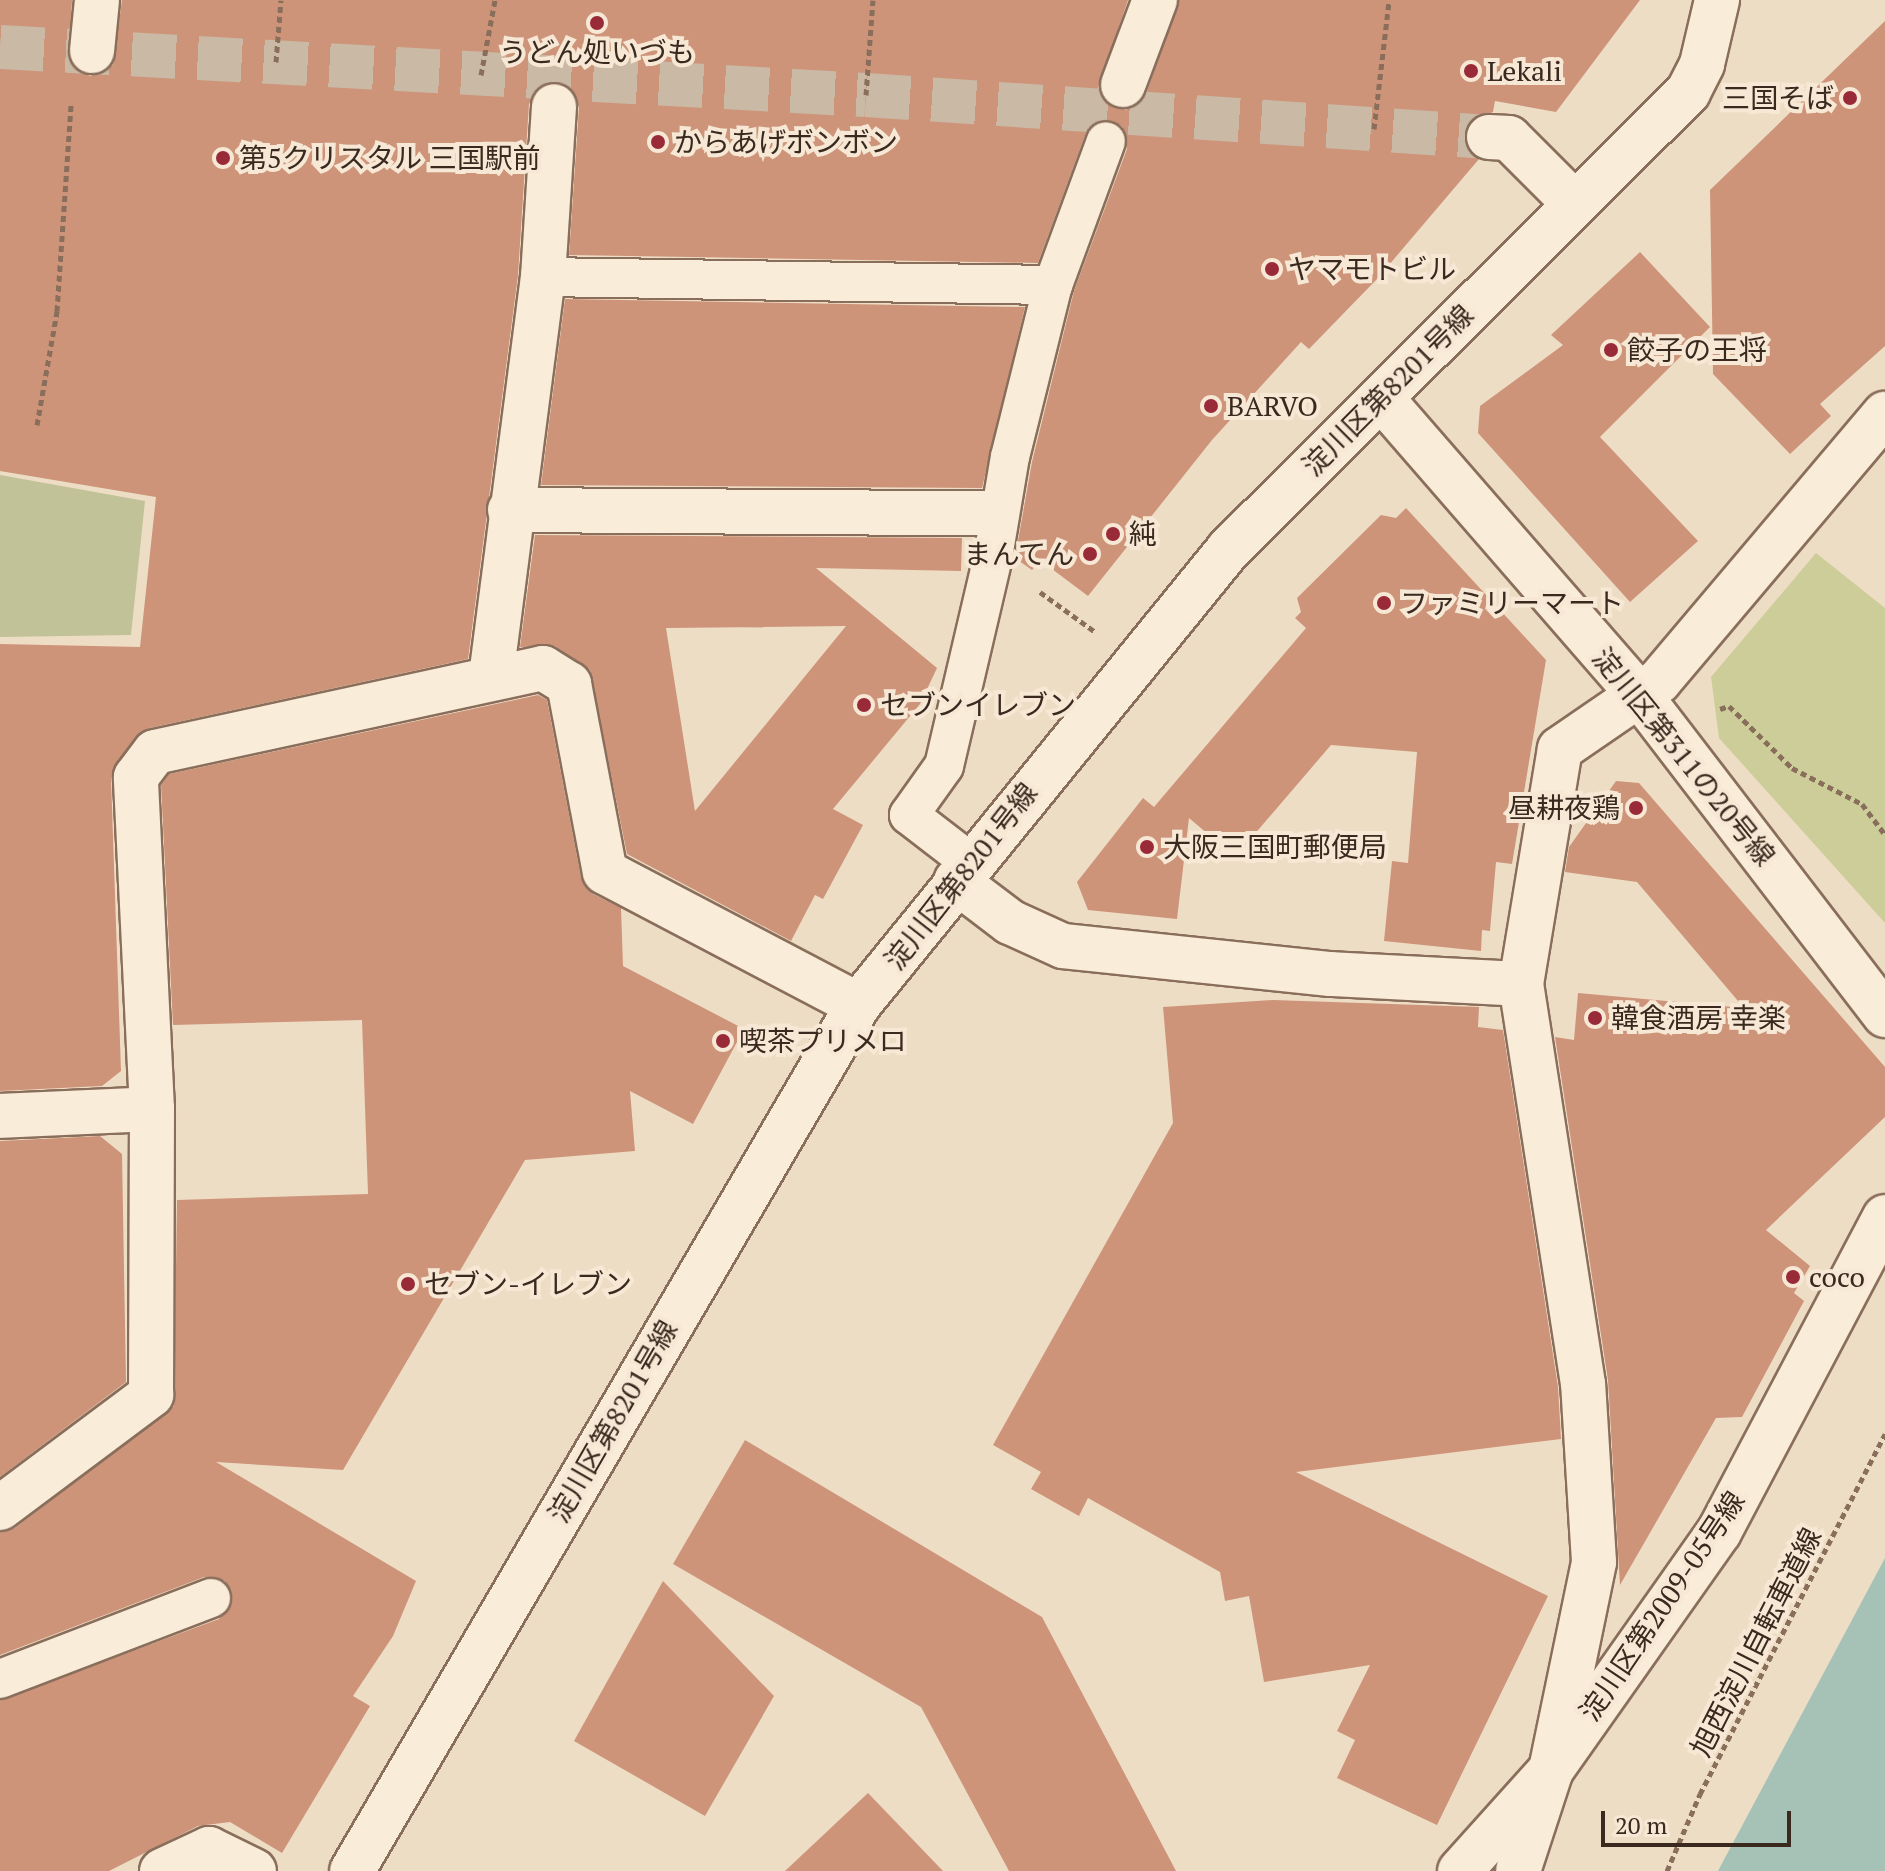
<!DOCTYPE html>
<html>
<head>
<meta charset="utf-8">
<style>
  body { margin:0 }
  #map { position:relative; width:1885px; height:1871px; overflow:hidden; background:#eeddc5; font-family:"PT Serif","Noto Sans JP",serif }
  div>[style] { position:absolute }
  .green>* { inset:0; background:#cccd98 }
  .cemetery>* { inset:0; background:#c1c297 }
  .water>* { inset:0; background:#a6c2b7 }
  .building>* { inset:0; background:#cd947a }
  .street-tunnel>* { height:44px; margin-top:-22px; transform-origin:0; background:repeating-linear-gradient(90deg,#cab9a4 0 44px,transparent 0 66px) }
  .path>* { height:5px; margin-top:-2.5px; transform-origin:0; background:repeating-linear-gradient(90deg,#896e5b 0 6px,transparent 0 10px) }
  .roads { filter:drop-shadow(2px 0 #896e5b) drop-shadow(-2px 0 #896e5b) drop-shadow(0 2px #896e5b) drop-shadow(0 -2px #896e5b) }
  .lane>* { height:38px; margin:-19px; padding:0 19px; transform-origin:19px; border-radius:19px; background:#f9ecd8 }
  .street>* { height:44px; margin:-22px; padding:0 22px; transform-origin:22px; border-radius:22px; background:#f9ecd8 }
  .secondary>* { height:44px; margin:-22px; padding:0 22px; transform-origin:22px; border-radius:22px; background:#f9ecd8 }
  .dots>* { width:22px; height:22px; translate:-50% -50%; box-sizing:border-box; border:4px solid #f6e8d4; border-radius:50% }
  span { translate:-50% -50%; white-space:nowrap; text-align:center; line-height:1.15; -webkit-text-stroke:8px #f6e8d4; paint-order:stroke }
  .poi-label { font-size:28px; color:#39291f }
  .left { translate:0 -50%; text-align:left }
  .right { translate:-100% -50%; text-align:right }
  .street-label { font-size:28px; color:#39291f }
  .scale { position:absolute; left:1601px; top:1811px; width:190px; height:36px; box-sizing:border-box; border:4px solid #39291f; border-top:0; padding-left:10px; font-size:24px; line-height:28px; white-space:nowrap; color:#39291f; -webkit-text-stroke:6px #f6e8d4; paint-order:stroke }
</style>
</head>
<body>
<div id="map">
  <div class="green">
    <div style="clip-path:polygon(1816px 553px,1885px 608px,1885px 923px,1719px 738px,1711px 677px)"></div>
  </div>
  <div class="cemetery">
    <div style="clip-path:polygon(0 475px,145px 501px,131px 635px,0 637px)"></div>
  </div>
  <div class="water">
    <div style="clip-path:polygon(1885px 1558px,1885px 1871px,1718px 1871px,1719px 1869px)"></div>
  </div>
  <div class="building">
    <div style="clip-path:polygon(0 0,72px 0,69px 61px,90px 76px,113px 65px,122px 0,1128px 0,1098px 88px,1104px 101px,1126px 110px,1146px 94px,1179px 0,1640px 0,1556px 112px,1495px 101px,1493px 112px,1468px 123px,1466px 148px,1479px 159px,1377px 279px,1309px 349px,1301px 342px,1212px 440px,1088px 596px,1040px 560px,1032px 570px,1015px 558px,1032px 462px,1074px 291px,1127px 149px,1122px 126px,1103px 119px,1086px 133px,1038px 263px,569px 255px,579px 107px,567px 85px,542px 84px,529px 104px,518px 275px,468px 659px,150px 728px,135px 737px,111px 778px,121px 1071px,102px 1086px,0 1091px,0 644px,140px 647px,156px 497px,0 471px)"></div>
    <div style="clip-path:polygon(1885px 21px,1885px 346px,1820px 404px,1831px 416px,1790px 454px,1713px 374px,1710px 190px)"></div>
    <div style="clip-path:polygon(1640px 252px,1710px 327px,1600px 437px,1698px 541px,1630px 602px,1478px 433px,1480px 406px,1563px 345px,1551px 335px)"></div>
    <div style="clip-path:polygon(565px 299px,1025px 307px,982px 488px,541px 485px)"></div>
    <div style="clip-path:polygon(1406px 508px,1546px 660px,1512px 864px,1496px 862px,1490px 931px,1482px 930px,1481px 951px,1384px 941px,1392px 861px,1408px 863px,1417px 752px,1331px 745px,1235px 857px,1189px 818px,1177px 919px,1088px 910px,1077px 882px,1143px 798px,1154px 807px,1306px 628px,1295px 618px,1301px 612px,1297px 598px,1381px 515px,1396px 518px)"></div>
    <div style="clip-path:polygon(evenodd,535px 535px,962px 538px,961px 571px,816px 568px,937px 668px,920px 704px,833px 809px,863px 825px,823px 899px,815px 895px,791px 941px,627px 854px,590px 670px,555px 646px,520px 647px,535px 535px,846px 626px,695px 811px,666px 628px,846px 626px)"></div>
    <div style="clip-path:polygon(538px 695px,547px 700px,581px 877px,593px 894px,621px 908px,623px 966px,744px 1029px,693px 1124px,630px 1091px,635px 1151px,525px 1160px,343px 1470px,216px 1462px,416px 1581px,393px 1636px,353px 1696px,370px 1706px,282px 1853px,230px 1822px,198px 1826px,109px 1871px,0 1871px,0 1700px,219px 1619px,232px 1602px,225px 1581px,204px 1577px,0 1655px,0 1532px,15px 1528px,174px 1406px,177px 1200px,368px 1194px,362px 1020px,173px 1025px,161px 785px,169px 774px)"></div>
    <div style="clip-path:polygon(1616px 781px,1639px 783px,1885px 1067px,1885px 1117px,1766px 1230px,1810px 1266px,1794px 1293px,1804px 1301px,1742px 1417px,1716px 1418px,1620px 1585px,1608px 1380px,1555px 1037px,1574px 1040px,1578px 993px,1744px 1008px,1637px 882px,1565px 872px,1569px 847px)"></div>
    <div style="clip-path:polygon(1273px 1000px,1479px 1007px,1478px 1027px,1503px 1030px,1558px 1387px,1561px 1439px,1296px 1472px,1548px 1596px,1437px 1825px,1337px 1778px,1355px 1740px,1337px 1731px,1370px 1665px,1264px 1682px,1249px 1596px,1225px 1601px,1220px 1572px,1088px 1498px,1079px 1516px,1031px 1489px,1041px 1472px,993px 1445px,1173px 1123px,1163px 1007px)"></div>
    <div style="clip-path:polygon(100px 1136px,122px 1154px,126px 1382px,0 1477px,0 1141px)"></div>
    <div style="clip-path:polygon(745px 1440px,1042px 1617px,1176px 1871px,1009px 1871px,921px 1707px,673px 1564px)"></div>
    <div style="clip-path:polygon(663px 1581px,774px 1696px,705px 1816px,574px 1741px)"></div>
    <div style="clip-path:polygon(868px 1793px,943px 1871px,785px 1871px)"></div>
  </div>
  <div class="street-tunnel">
    <div style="left:0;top:47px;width:867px;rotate:3.17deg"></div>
    <div style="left:866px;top:95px;width:624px;rotate:3.86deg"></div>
  </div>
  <div class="path">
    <div style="left:276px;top:62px;width:62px;rotate:-85.4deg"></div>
    <div style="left:481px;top:75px;width:76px;rotate:-79.4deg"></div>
    <div style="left:866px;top:95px;width:95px;rotate:-85.8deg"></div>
    <div style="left:1374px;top:129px;width:128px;rotate:-83.3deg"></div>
    <div style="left:37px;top:425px;width:116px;rotate:-80deg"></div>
    <div style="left:57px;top:311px;width:208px;rotate:-86.1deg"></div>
    <div style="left:1040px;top:592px;width:67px;rotate:35.8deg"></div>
    <div style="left:1720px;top:709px;width:9px;rotate:-18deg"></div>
    <div style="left:1729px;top:706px;width:88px;rotate:44.5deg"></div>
    <div style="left:1792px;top:768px;width:79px;rotate:27.2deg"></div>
    <div style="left:1862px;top:804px;width:39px;rotate:53deg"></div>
    <div style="left:1667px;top:1871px;width:84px;rotate:-66.8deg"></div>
    <div style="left:1700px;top:1794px;width:405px;rotate:-62.8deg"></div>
  </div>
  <div class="roads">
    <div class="lane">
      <div style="left:543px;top:277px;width:510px;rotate:0.9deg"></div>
      <div style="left:970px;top:862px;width:77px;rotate:-142.4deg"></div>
      <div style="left:909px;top:815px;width:60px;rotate:-54.5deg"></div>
      <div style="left:944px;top:766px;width:215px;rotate:-76.8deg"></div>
      <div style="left:993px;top:557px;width:101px;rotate:-80.4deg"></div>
      <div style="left:1010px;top:457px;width:177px;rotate:-76deg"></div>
      <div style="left:1053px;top:285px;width:153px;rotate:-69.8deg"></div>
      <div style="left:0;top:1679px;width:226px;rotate:-21deg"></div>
    </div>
    <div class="street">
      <div style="left:92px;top:51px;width:51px;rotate:-84.4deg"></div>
      <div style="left:1123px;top:85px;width:91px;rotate:-69.4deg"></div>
      <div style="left:1489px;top:137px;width:20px;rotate:3deg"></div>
      <div style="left:1509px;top:138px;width:93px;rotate:45deg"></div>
      <div style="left:1381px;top:398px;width:396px;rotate:49deg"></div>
      <div style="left:1641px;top:697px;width:401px;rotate:52.5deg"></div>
      <div style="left:510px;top:510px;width:487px;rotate:0.4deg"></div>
      <div style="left:491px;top:677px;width:403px;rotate:-82.6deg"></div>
      <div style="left:543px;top:277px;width:171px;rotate:-86.3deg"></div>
      <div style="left:956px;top:881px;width:68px;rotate:37.2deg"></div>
      <div style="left:1010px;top:922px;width:58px;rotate:24.4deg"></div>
      <div style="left:1063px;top:946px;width:269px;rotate:6deg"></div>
      <div style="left:1331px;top:974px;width:190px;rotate:3deg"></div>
      <div style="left:0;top:1116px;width:152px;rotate:-2.6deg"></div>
      <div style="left:0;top:1508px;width:189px;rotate:-36.8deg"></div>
      <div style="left:151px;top:1395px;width:286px;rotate:-89.8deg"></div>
      <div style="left:152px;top:1109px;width:332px;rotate:-92.8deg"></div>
      <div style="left:136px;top:777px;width:31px;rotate:-53deg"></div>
      <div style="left:155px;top:752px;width:397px;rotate:-12.2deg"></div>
      <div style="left:543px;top:668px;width:31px;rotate:32deg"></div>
      <div style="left:569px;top:684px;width:191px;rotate:79.2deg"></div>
      <div style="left:605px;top:872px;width:286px;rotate:27.7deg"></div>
      <div style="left:162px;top:1871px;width:52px;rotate:-25.1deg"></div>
      <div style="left:209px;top:1849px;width:50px;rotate:26.1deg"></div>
      <div style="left:1460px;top:1871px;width:136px;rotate:-48deg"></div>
      <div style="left:1551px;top:1770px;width:212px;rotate:-78.3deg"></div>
      <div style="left:1594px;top:1562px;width:178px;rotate:-93.5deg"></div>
      <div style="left:1583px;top:1384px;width:405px;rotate:-98.8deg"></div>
      <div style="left:1521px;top:984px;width:238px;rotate:-80.6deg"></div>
      <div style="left:1560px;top:749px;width:120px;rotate:-34.5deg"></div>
      <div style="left:1659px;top:681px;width:350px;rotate:-49.8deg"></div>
    </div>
    <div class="secondary">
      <div style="left:352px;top:1871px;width:1003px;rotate:-59.7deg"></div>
      <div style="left:858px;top:1005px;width:588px;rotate:-50.87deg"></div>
      <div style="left:1229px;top:549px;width:648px;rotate:-44.87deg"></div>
      <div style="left:1688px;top:92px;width:31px;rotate:-63deg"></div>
      <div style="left:1702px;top:64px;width:66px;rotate:-76.8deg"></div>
      <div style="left:1518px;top:1871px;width:106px;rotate:-71.9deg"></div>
      <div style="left:1551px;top:1770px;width:291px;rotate:-54.8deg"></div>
      <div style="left:1719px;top:1532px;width:356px;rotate:-62.2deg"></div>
    </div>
  </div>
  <div class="dots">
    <div style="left:597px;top:23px;background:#992a37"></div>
    <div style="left:1471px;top:71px;background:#992a37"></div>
    <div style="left:1850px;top:98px;background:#992a37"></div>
    <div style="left:658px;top:142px;background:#992a37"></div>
    <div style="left:223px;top:158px;background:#992a37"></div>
    <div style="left:1272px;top:269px;background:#992a37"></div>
    <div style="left:1611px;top:350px;background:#992a37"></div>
    <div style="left:1211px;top:406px;background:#992a37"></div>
    <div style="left:1113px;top:534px;background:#992a37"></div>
    <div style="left:1090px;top:554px;background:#992a37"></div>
    <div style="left:1384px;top:603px;background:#992a37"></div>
    <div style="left:864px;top:705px;background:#992a37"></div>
    <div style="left:1636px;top:808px;background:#992a37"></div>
    <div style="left:1147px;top:847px;background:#992a37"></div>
    <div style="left:1595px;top:1018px;background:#992a37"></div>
    <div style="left:723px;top:1041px;background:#992a37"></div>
    <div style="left:1793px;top:1277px;background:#992a37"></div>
    <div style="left:408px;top:1284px;background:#992a37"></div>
  </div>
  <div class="poi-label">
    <span style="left:597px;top:52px">うどん処いづも</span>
    <span class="left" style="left:1487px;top:71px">Lekali</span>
    <span class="right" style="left:1834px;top:98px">三国そば</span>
    <span class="left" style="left:674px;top:142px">からあげボンボン</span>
    <span class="left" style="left:239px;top:158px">第5クリスタル 三国駅前</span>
    <span class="left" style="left:1288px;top:269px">ヤマモトビル</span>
    <span class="left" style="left:1627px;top:350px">餃子の王将</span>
    <span class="left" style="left:1227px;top:406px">BARVO</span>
    <span class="left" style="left:1129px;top:534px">純</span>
    <span class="right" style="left:1074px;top:554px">まんてん</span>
    <span class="left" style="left:1400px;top:603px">ファミリーマート</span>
    <span class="left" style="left:880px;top:705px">セブンイレブン</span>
    <span class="right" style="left:1620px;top:808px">昼耕夜鶏</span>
    <span class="left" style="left:1163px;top:847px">大阪三国町郵便局</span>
    <span class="left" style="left:1611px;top:1018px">韓食酒房 幸楽</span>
    <span class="left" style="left:739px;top:1041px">喫茶プリメロ</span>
    <span class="left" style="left:1809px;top:1277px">coco</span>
    <span class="left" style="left:424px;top:1284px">セブン-イレブン</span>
  </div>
  <div class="street-label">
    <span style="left:1388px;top:390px;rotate:-45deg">淀川区第8201号線</span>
    <span style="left:1684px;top:757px;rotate:51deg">淀川区第311の20号線</span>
    <span style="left:961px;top:876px;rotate:-52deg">淀川区第8201号線</span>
    <span style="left:613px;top:1421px;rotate:-60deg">淀川区第8201号線</span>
    <span style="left:1662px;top:1606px;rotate:-56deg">淀川区第2009-05号線</span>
    <span style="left:1756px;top:1642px;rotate:-63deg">旭西淀川自転車道線</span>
  </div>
  <div class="scale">20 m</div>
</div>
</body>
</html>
